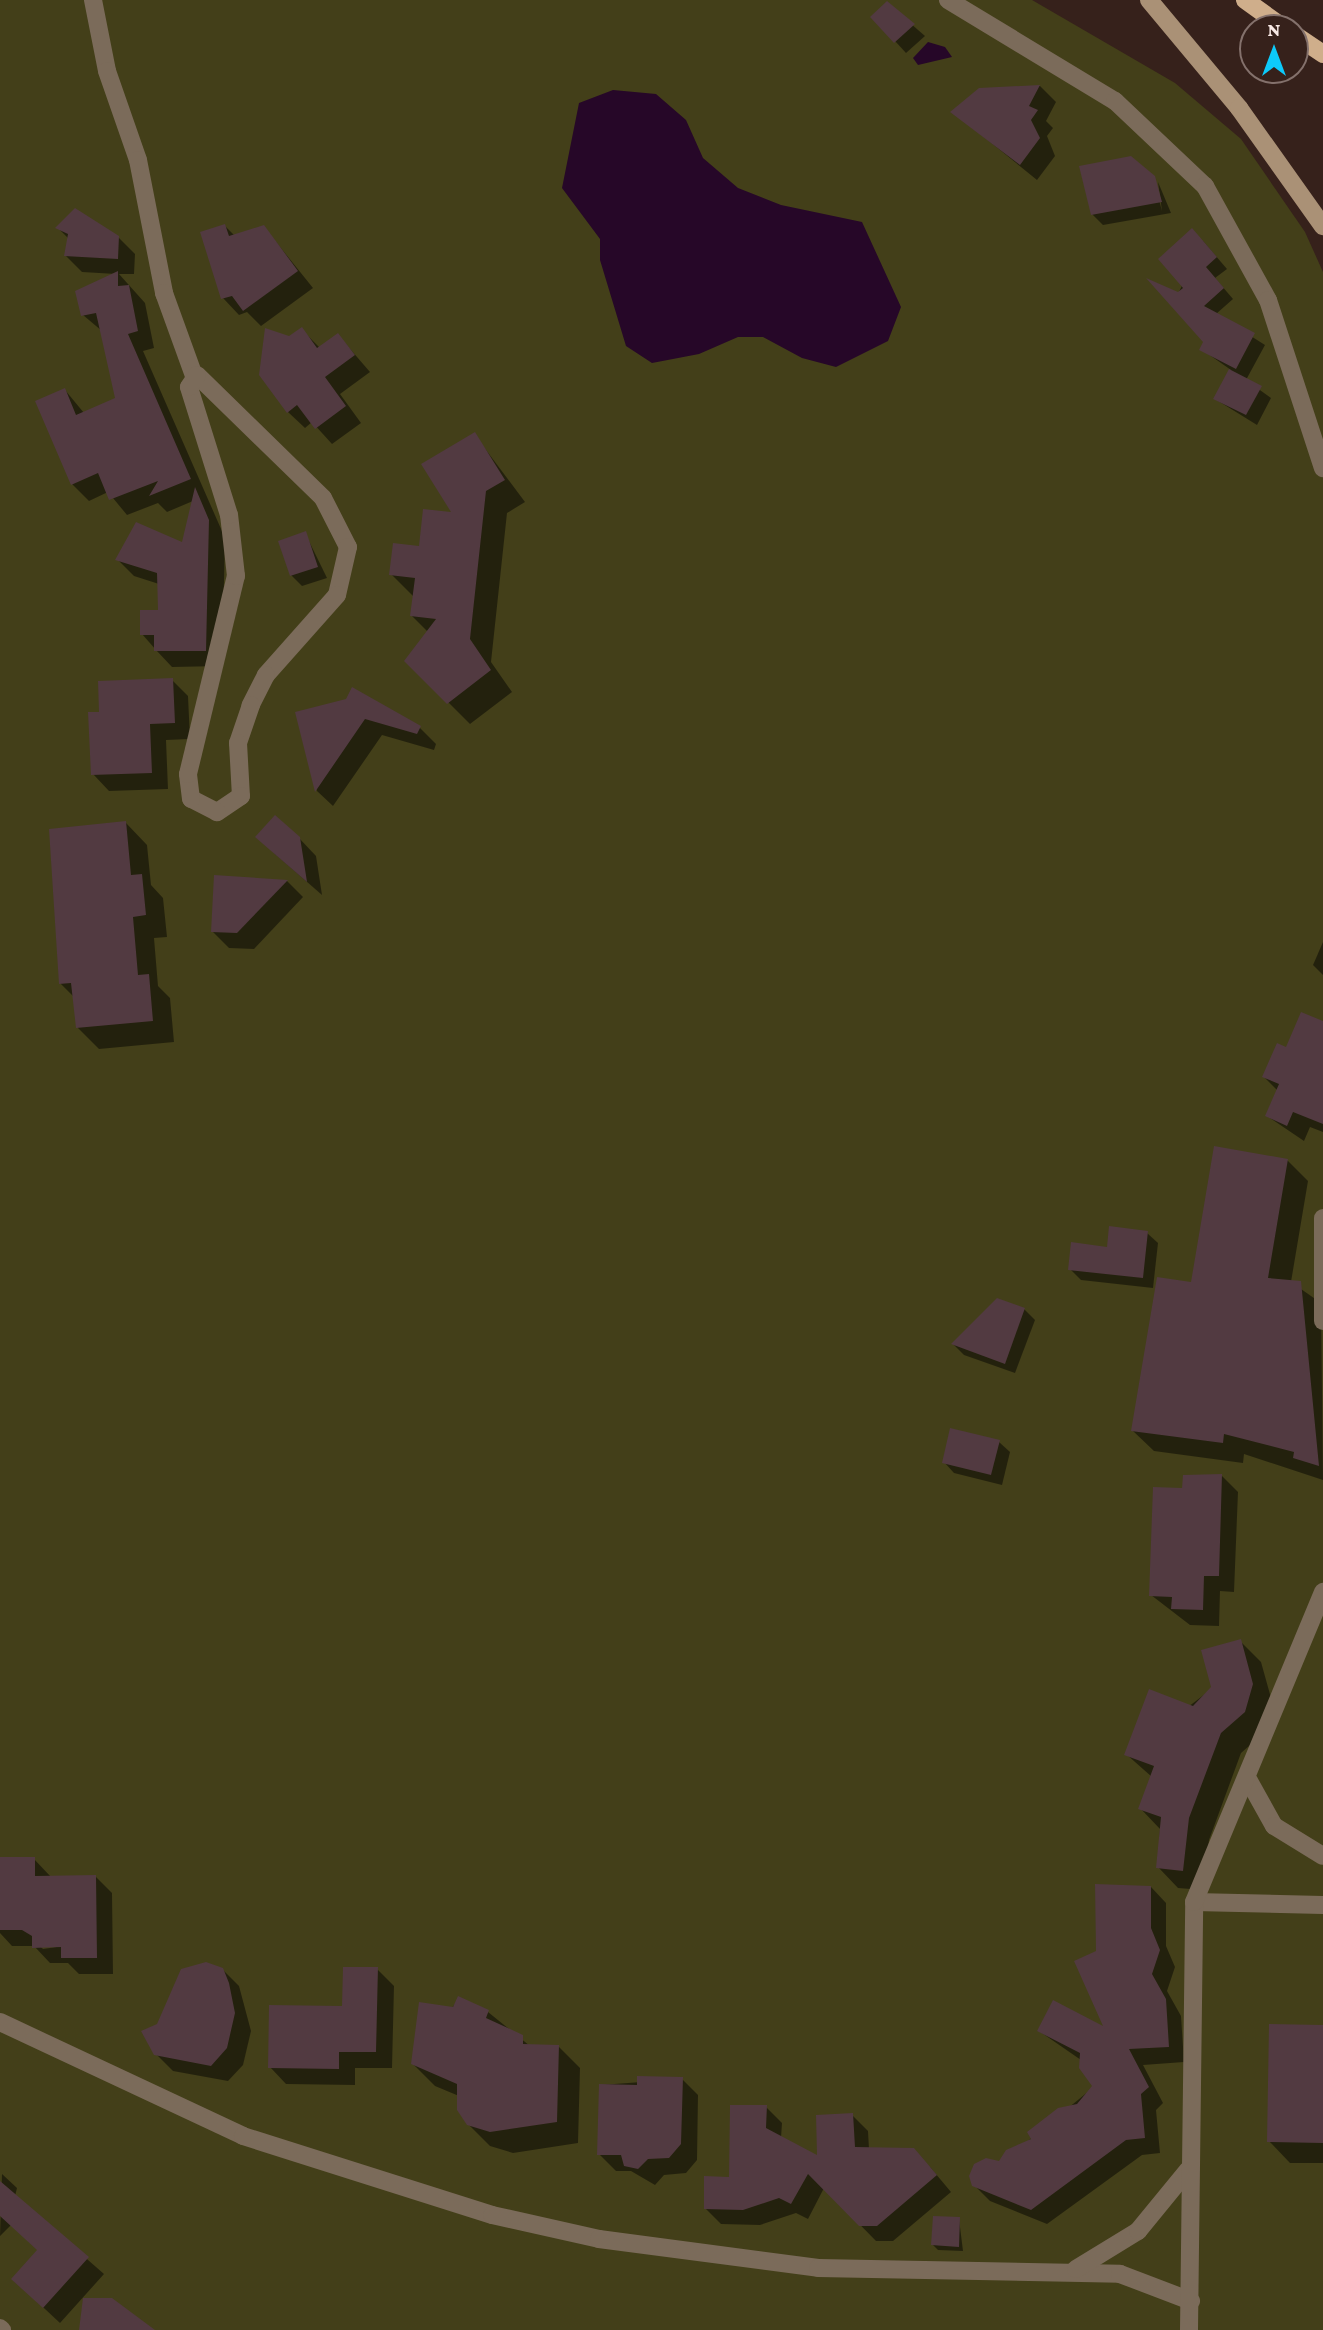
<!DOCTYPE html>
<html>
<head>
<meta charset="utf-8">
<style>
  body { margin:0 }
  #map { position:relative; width:1323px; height:2330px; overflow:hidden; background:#36211b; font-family:"Crimson Pro",serif }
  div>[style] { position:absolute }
  .green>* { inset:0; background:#433f19 }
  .water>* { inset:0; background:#260728 }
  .shadow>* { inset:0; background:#0007 }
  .building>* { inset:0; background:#523a41 }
  .street>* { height:18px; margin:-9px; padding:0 9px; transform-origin:9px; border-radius:9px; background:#7b6b5a }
  .secondary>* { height:18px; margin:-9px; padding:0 9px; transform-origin:9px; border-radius:9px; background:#aa9176 }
  .primary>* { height:18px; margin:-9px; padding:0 9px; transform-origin:9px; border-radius:9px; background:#cfae8b }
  span { translate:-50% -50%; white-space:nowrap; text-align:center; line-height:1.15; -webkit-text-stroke:6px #36211b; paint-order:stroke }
  .north { position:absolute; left:1239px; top:14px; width:70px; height:70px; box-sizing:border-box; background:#36211b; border:2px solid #84716c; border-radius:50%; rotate:0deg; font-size:19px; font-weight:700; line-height:28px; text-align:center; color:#f8e9e5 }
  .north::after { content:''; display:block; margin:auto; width:24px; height:32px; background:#0dcafa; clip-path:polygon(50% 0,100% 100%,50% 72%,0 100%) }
</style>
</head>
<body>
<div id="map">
  <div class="green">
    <div style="clip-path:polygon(0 0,1032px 0,1175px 83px,1241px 139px,1305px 232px,1323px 272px,1323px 2330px,0 2330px)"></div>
  </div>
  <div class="water">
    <div style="clip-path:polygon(928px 42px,945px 47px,952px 57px,918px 65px,913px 58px)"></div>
    <div style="clip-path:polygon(613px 90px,656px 94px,686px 120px,703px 158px,738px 188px,781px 205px,862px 222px,901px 307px,888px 341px,836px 367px,802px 358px,763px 337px,738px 337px,699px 354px,652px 363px,626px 346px,600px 260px,600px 239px,562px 188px,579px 103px)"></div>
  </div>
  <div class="shadow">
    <div style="clip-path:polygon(887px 3px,925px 36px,906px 53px,873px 17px)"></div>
    <div style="clip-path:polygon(1040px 86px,1056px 102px,1046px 121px,1053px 128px,1047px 136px,1055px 156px,1037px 180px,953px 112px,980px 90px)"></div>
    <div style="clip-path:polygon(1153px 177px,1162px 211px,1158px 182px,1171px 213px,1103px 225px,1092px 214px)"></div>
    <div style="clip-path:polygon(225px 226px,235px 236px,264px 227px,313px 288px,261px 326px,247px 312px,239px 315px,223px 298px)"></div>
    <div style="clip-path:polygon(58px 228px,118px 237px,135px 254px,134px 274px,119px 274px,145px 303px,154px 348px,143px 351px,225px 538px,222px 666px,172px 667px,156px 650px,142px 634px,160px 612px,159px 584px,134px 576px,118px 560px,184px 544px,193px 501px,167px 512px,158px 503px,127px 515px,108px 492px,89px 501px,72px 484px,65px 390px,84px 413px,117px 399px,102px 331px,83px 315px,116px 274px,82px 272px,66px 256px,69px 239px)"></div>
    <div style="clip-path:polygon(1203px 241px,1227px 269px,1215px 278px,1233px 299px,1216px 314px,1265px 345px,1246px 380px,1271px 398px,1257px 425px,1215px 399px,1231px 370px,1201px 349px,1205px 342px,1178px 294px)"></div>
    <div style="clip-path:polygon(302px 330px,320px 348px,338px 335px,370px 372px,340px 394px,361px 423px,332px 444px,312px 422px,305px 428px,288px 412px,289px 338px)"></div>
    <div style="clip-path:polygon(474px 434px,525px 502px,507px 513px,491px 662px,512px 692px,470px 724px,407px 661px,428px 632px,412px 616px,413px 596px,391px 574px,454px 514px)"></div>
    <div style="clip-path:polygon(305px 533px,327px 578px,302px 586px,291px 575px)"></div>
    <div style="clip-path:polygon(172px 680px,188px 696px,190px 739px,166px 740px,168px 789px,109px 791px,93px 774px,101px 713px)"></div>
    <div style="clip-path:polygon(347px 701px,420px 728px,436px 744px,434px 750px,382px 735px,333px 806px,317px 791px,297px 714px)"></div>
    <div style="clip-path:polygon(126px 823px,147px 845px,151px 885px,163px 898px,167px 937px,154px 938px,158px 986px,170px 998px,174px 1042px,99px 1049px,78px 1028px,75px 998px,60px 983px)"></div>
    <div style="clip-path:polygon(299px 838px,316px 856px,322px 895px,274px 853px)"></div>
    <div style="clip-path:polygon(216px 877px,287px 881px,303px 897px,254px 949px,229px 948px,212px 931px)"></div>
    <div style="clip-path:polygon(1323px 942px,1323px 975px,1313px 965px)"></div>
    <div style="clip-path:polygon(1323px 1023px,1323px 1132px,1310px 1127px,1304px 1141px,1267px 1116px,1278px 1091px,1264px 1077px)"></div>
    <div style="clip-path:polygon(1287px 1160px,1308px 1181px,1291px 1282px,1321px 1303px,1323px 1480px,1244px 1454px,1243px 1463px,1154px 1451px,1133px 1431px,1192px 1284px)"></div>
    <div style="clip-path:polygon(1147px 1233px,1158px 1243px,1153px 1288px,1081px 1280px,1070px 1269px)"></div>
    <div style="clip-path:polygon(1024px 1309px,1035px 1320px,1015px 1373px,964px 1355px,953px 1344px)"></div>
    <div style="clip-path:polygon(999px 1442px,1010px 1452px,1002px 1485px,954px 1473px,944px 1462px)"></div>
    <div style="clip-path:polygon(1222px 1476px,1238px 1492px,1234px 1592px,1220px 1591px,1219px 1626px,1190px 1625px,1151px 1595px,1184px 1490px)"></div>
    <div style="clip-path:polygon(1240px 1641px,1261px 1662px,1273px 1705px,1265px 1732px,1241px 1753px,1209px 1840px,1203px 1890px,1178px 1888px,1158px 1867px,1160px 1829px,1140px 1808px,1152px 1777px,1126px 1754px,1213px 1688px)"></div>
    <div style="clip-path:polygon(evenodd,0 1859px,34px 1859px,51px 1877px,96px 1877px,112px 1893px,113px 1974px,79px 1974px,68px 1963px,50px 1963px,34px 1946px,12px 1946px,0 1933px,0 1859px,70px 1945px,43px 1949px,40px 1946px,70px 1945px)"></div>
    <div style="clip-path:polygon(1151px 1887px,1166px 1903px,1166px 1946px,1175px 1967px,1167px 1991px,1181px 2016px,1184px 2062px,1143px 2065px,1163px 2103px,1156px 2110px,1160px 2153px,1142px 2155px,1047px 2224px,990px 2201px,974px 2185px,1095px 2086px,1081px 2060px,1039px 2031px,1107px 2030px,1098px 1953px)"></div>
    <div style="clip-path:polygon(222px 1969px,239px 1986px,251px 2031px,243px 2065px,228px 2081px,173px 2071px,156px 2054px,158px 2025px)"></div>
    <div style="clip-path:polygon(377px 1969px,394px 1986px,392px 2068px,355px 2068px,355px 2085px,286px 2084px,270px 2067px,344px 2007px)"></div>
    <div style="clip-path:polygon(459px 1998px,488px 2012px,530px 2046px,558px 2046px,580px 2068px,578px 2143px,513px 2153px,490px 2146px,468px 2124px,459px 2096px,435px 2086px,413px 2064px)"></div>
    <div style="clip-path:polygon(1323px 2027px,1323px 2163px,1290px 2163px,1269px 2141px)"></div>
    <div style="clip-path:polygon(682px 2079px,698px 2095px,697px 2160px,686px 2173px,664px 2175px,655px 2185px,631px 2171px,616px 2171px,599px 2154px,601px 2085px)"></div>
    <div style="clip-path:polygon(766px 2107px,782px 2123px,781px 2138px,819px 2158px,852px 2115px,868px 2131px,869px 2149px,930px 2167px,951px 2192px,893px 2241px,876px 2241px,824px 2188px,808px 2219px,796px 2213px,760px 2225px,721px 2224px,705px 2208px,731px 2178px)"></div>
    <div style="clip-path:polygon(2px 2174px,17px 2188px,15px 2196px,104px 2274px,60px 2323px,30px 2295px,39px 2251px,11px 2225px,0 2236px)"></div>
    <div style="clip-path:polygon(959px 2219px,963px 2251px,938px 2250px,933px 2245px)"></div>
  </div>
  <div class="building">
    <div style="clip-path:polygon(887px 1px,915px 24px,894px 43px,870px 17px)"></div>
    <div style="clip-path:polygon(1040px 85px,1029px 106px,1038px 110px,1031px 120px,1040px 138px,1020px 165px,950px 112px,979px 88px)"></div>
    <div style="clip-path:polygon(1131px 156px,1155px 176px,1162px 202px,1091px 215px,1079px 166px)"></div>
    <div style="clip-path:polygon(75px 208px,119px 236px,118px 259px,64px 256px,68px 234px,55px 228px)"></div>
    <div style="clip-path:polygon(225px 224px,229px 236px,264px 225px,298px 271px,243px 311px,232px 296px,221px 299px,200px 232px)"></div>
    <div style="clip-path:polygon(1192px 228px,1217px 257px,1206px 267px,1224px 288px,1204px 306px,1255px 333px,1236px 369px,1199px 350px,1203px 342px,1146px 278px,1178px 292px,1183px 288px,1158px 259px)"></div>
    <div style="clip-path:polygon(118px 271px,118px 286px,129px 285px,138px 331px,128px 334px,191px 479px,149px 496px,158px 481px,109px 500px,98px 473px,71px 485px,35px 401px,65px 388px,76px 415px,115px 398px,96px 313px,81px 316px,75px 291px)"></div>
    <div style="clip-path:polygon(302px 327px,317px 348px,338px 333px,355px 355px,325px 377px,346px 406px,315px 429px,297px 405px,287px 413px,259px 375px,265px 328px,289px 336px)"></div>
    <div style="clip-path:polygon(1229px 369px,1262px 386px,1246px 415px,1213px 399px)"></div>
    <div style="clip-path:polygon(475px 432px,505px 480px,486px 491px,470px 639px,491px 670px,447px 704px,404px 661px,436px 619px,410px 616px,415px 578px,389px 575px,393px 543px,419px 546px,423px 509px,451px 512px,421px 464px)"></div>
    <div style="clip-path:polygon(195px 487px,209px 520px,206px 651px,154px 651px,154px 635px,140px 635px,140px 610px,158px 610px,157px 573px,115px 560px,136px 522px,182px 542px)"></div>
    <div style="clip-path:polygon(306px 531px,318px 567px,290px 576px,278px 541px)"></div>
    <div style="clip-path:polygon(173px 678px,175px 723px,150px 724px,152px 773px,91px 775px,88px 712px,99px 712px,98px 681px)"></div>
    <div style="clip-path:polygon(352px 687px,421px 726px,417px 734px,365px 719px,315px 792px,295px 712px,346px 699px)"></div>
    <div style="clip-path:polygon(275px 815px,300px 837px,307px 882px,255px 837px)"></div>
    <div style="clip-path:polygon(126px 821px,131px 875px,142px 874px,146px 915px,133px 917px,138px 975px,149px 974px,153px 1021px,76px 1028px,71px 983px,59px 984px,49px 829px)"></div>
    <div style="clip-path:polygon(214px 875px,288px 880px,237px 933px,211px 932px)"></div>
    <div style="clip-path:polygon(1301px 1012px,1323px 1021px,1323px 1124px,1293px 1112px,1287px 1126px,1265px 1116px,1279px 1084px,1262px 1077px,1277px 1043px,1286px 1047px)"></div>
    <div style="clip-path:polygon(1214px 1146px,1288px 1159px,1268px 1278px,1301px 1281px,1319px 1466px,1293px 1458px,1294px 1452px,1224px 1434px,1223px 1443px,1131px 1431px,1157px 1277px,1191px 1282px)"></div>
    <div style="clip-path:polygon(1109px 1226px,1148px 1231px,1143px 1278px,1068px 1270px,1071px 1242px,1107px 1247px)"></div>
    <div style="clip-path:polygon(997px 1298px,1025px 1308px,1005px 1364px,951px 1344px)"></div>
    <div style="clip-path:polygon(950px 1428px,1000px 1440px,991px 1475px,942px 1463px)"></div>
    <div style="clip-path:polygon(1222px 1474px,1219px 1576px,1204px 1576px,1203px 1610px,1171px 1609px,1172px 1597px,1149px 1596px,1153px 1487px,1182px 1488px,1183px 1475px)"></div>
    <div style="clip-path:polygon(1241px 1639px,1253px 1684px,1245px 1712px,1221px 1733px,1189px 1818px,1183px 1871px,1156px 1868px,1161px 1817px,1138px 1809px,1154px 1766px,1124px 1755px,1149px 1689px,1193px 1706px,1211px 1687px,1201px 1650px)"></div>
    <div style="clip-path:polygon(0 1857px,35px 1857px,35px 1876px,96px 1875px,97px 1958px,61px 1958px,61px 1947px,32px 1948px,32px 1936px,22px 1930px,0 1930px)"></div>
    <div style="clip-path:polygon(1095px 1884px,1151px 1886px,1151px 1928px,1160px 1950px,1152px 1974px,1166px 1999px,1169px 2047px,1129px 2049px,1149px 2087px,1141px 2094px,1145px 2138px,1126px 2140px,1031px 2210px,972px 2186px,969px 2176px,974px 2164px,986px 2158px,999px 2161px,1006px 2150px,1031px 2139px,1027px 2132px,1058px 2108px,1077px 2104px,1092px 2086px,1079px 2068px,1080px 2053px,1037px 2031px,1053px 2000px,1103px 2026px,1074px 1961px,1096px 1951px)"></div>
    <div style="clip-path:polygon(206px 1962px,223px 1968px,229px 1983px,235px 2013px,227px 2048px,211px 2066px,154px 2055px,141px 2031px,157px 2024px,181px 1969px)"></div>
    <div style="clip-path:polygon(343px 1967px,378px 1967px,376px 2052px,339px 2052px,339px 2069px,268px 2068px,269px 2005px,342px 2006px)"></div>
    <div style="clip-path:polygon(458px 1996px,489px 2010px,486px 2018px,523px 2035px,523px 2044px,559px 2045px,557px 2122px,490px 2132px,467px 2125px,457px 2110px,457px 2084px,411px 2064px,419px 2002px,453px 2007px)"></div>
    <div style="clip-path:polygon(1269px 2024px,1323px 2025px,1323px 2143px,1267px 2142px)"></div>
    <div style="clip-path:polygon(637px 2076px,683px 2077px,681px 2144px,669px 2158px,648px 2159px,638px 2169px,624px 2166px,621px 2155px,597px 2155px,599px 2084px,637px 2085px)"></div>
    <div style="clip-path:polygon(730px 2105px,767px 2105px,766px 2128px,817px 2155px,816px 2115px,853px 2113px,855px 2147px,914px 2148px,937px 2175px,877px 2226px,859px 2226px,808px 2174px,791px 2204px,779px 2198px,743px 2210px,704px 2209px,704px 2176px,729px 2177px)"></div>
    <div style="clip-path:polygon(0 2181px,89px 2257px,43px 2308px,11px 2279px,37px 2250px,0 2216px)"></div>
    <div style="clip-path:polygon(933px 2216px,960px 2217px,959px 2247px,931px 2245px)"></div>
    <div style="clip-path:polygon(83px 2298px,112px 2298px,155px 2330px,79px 2330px)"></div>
  </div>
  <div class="street">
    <div style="left:93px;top:0;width:72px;rotate:78.8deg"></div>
    <div style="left:107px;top:71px;width:94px;rotate:70.8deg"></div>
    <div style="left:138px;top:160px;width:136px;rotate:78.9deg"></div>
    <div style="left:164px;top:293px;width:88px;rotate:70.1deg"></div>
    <div style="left:948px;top:0;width:195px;rotate:31.2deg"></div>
    <div style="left:1115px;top:101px;width:124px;rotate:43.4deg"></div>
    <div style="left:1205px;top:186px;width:130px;rotate:61.1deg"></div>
    <div style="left:1268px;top:300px;width:177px;rotate:71.9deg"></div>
    <div style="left:197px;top:375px;width:176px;rotate:44.3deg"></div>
    <div style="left:323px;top:498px;width:55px;rotate:63deg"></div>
    <div style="left:348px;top:547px;width:49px;rotate:102.9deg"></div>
    <div style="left:337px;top:595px;width:107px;rotate:131.6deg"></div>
    <div style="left:266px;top:675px;width:34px;rotate:117deg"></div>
    <div style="left:251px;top:705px;width:40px;rotate:108.9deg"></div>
    <div style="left:238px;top:743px;width:53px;rotate:86.8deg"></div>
    <div style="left:241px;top:796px;width:29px;rotate:146deg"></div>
    <div style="left:217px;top:812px;width:29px;rotate:-153deg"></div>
    <div style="left:191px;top:799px;width:25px;rotate:-97deg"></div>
    <div style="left:188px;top:774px;width:204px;rotate:-76.4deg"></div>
    <div style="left:236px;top:576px;width:61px;rotate:-96.5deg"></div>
    <div style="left:229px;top:515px;width:134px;rotate:-107.4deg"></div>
    <div style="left:189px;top:387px;width:14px;rotate:-56deg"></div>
    <div style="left:1323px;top:1218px;width:103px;rotate:90deg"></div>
    <div style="left:1249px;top:1781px;width:51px;rotate:60.9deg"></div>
    <div style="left:1274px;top:1826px;width:57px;rotate:31.5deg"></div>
    <div style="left:1194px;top:1902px;width:129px;rotate:1.3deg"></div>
    <div style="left:0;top:2022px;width:268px;rotate:25.1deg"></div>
    <div style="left:243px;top:2136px;width:261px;rotate:17.6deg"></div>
    <div style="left:492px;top:2215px;width:110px;rotate:12.6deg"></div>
    <div style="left:599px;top:2239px;width:221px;rotate:7.5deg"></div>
    <div style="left:818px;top:2268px;width:302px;rotate:1.1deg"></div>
    <div style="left:1120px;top:2274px;width:76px;rotate:20.8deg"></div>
    <div style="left:1076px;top:2269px;width:73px;rotate:-31.5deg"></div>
    <div style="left:1138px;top:2231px;width:79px;rotate:-50.7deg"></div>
    <div style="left:0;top:2328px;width:3px;rotate:45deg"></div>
    <div style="left:1189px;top:2330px;width:428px;rotate:-89.3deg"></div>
    <div style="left:1194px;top:1902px;width:336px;rotate:-67.4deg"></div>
  </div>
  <div class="secondary">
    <div style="left:1149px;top:0;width:141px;rotate:50.2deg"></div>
    <div style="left:1239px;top:108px;width:145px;rotate:54.6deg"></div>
  </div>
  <div class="primary">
    <div style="left:1245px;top:0;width:48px;rotate:35.7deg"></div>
    <div style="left:1295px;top:35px;width:34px;rotate:34deg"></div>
  </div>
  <div class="north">N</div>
</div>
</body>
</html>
